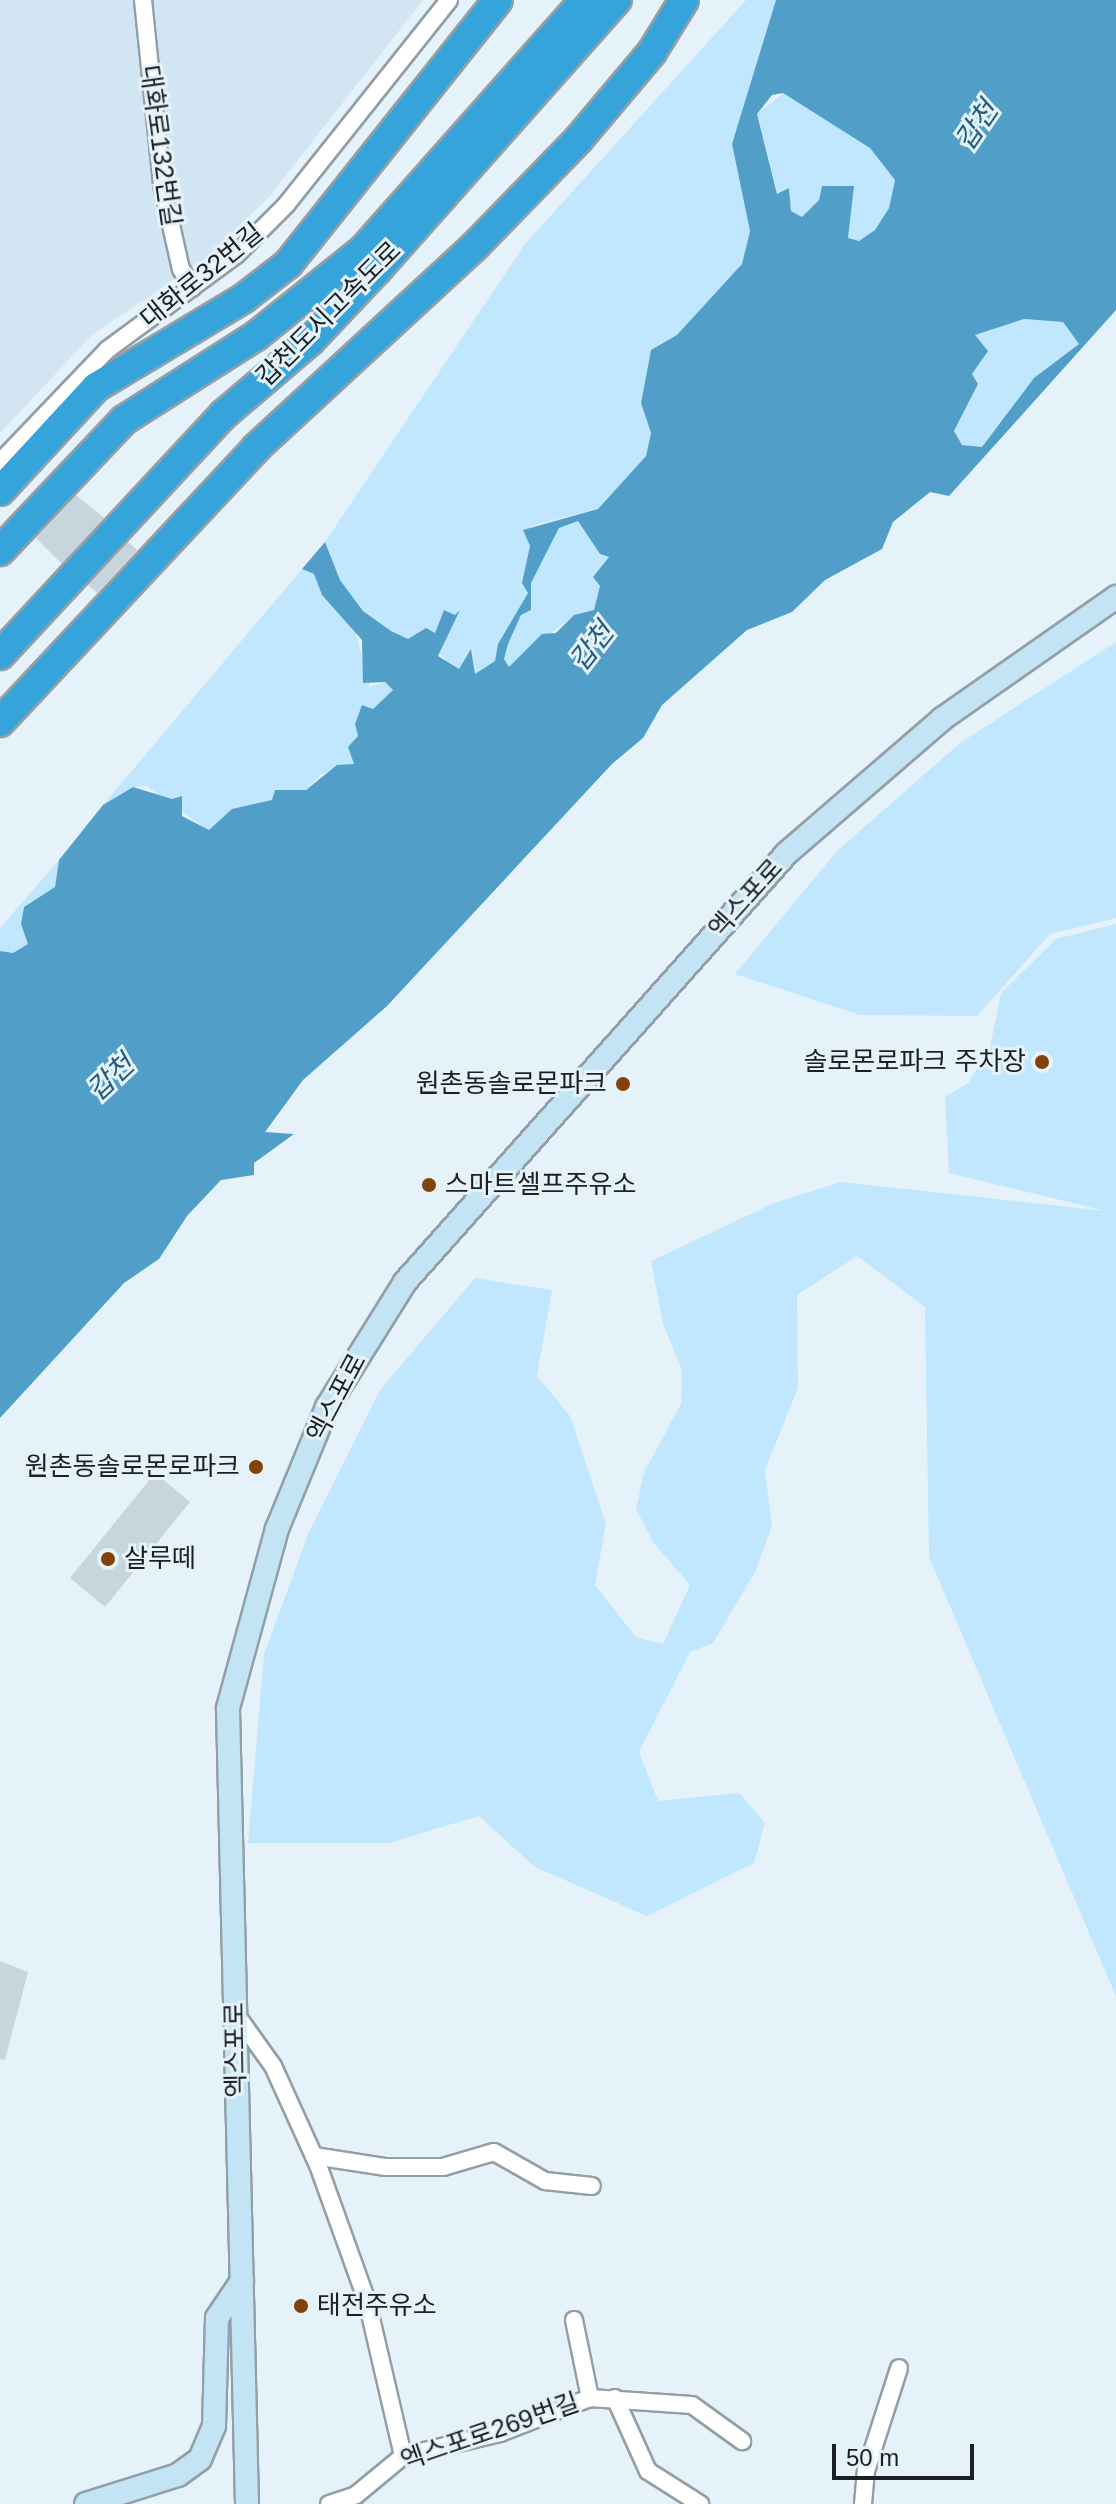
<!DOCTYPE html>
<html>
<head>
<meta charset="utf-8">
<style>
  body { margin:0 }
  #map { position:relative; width:1116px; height:2504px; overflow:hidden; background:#e5f2fa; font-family:Arial,"Noto Sans KR",sans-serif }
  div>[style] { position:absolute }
  .built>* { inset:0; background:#d1e5f2 }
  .green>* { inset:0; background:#c0e7fe }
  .water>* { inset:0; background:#519fc9 }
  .building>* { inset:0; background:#c8d5dd }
  .roads { filter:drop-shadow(2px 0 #939fa7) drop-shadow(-2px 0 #939fa7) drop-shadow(0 2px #939fa7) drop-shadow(0 -2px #939fa7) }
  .street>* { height:16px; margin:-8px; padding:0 8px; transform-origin:8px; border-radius:8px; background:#fff }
  .secondary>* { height:22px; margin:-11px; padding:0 11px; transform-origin:11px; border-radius:11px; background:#c2e4f4 }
  .highway>* { height:28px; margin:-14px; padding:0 14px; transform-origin:14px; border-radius:14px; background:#35a4db }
  .dots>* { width:22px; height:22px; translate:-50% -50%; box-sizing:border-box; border:4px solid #e5f2fa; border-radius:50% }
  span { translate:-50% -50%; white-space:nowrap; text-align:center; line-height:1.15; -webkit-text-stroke:6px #e5f2fa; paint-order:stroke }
  .street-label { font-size:26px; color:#1c2023 }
  .poi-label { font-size:26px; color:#1c2023 }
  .right { translate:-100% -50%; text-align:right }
  .left { translate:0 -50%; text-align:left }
  .water-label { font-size:28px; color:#225d7b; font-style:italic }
  .scale { position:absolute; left:832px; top:2444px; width:142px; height:36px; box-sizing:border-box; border:4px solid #1c2023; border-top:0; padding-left:10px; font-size:24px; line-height:28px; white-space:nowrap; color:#1c2023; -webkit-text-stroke:6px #e5f2fa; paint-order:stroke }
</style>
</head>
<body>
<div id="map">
  <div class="built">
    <div style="clip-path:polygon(0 0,423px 0,269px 197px,206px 258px,92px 335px,0 433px)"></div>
  </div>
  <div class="green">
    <div style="clip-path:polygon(746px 0,776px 0,779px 8px,732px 144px,750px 231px,742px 264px,677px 336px,651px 350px,641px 403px,651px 434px,646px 456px,598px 509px,530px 526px,528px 593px,498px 644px,495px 661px,475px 674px,472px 650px,459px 669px,453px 668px,437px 650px,455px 615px,445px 615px,435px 633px,408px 639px,391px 631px,363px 611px,340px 580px,325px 542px,525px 244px)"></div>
    <div style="clip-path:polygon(783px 93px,871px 148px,895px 180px,889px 208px,875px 230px,859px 241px,848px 239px,853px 186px,819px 200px,802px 217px,791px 212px,789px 188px,778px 195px,757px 114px)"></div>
    <div style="clip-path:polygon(1024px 319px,1063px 322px,1079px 344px,1034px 379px,982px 447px,962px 445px,954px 432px,978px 384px,972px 374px,981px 362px,975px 335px)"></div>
    <div style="clip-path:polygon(578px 521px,600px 554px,609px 557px,594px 610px,574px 615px,509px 667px,504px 660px,508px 644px,521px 615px,531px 610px,531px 583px,559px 528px)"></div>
    <div style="clip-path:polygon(302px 569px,314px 574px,322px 595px,354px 626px,370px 687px,385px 682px,393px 690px,373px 709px,363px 705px,354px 764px,320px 775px,306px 790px,276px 790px,272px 800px,232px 809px,209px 831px,147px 786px,133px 787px,103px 805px)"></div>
    <div style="clip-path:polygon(1116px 642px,1116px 918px,1050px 934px,977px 1016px,860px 1015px,735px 974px,837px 851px,960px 743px)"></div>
    <div style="clip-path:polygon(59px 860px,55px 887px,24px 907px,21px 924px,28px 944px,13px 953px,0 951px,0 928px)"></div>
    <div style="clip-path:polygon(1116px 924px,1116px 1996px,929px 1557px,925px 1307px,857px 1256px,797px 1295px,798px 1388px,765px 1470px,772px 1526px,755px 1572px,713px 1643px,690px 1652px,639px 1752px,658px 1801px,739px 1793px,765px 1823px,754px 1863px,647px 1916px,535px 1867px,479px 1816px,388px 1843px,248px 1843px,264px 1654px,309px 1532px,380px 1390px,475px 1278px,552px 1290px,537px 1376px,570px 1416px,606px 1524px,595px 1585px,636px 1637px,663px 1644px,690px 1585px,653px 1542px,636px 1509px,644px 1472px,681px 1404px,682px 1370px,663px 1324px,651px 1261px,774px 1203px,841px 1182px,1106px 1211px,949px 1173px,945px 1097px,968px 1083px,990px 1048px,1001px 993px,1056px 939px)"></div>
  </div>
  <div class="water">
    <div style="clip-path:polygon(evenodd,776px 0,1116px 0,1116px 310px,949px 496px,930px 492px,893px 522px,882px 549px,825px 580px,792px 612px,747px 630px,662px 705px,643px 738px,612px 764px,387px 1006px,303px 1080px,265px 1132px,294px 1134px,254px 1163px,254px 1175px,221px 1180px,187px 1216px,159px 1259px,124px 1283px,0 1418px,0 951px,13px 953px,28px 944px,21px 924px,24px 907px,55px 887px,59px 860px,103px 805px,133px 787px,172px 799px,182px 796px,182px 816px,209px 830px,232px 809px,272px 800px,275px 790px,306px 790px,337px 765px,354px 764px,348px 747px,358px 736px,355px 724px,362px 705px,373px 709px,393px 690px,385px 682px,363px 683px,362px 640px,322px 595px,314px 574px,302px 569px,325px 542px,340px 580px,363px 611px,391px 631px,408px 639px,426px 628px,435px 633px,444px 610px,455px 615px,460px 610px,438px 656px,459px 669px,471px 649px,475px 674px,495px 661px,498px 644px,528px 593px,522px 583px,530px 546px,523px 530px,598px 509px,646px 456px,651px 433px,641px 403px,651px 350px,677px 335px,742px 264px,750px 231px,732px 144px,776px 0,783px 93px,870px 148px,895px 180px,889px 208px,875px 230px,859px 241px,848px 238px,854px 186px,822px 186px,819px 200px,802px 217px,791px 211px,789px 188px,777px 194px,757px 114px,772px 95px,783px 93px,776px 0,1024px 319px,1063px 322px,1079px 344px,1034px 378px,982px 447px,962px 445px,954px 431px,978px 384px,972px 374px,988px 351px,975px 335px,1024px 319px,776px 0,578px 521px,600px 554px,609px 557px,593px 577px,600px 586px,594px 610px,574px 615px,556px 633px,542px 634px,509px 667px,504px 659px,508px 644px,521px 615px,531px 610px,531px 583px,559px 528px,578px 521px)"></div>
  </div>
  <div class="building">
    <div style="clip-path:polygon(76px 495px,104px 518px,62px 564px,36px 538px)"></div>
    <div style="clip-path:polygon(128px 542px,137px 550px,97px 593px,88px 585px)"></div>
    <div style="clip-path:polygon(155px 1473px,190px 1502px,105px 1607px,70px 1578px)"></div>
    <div style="clip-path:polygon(0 1961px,28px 1972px,5px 2060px,0 2059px)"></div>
  </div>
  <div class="roads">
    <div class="street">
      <div style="left:143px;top:0;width:186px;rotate:84.1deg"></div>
      <div style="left:162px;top:185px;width:86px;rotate:77.3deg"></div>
      <div style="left:181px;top:269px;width:22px;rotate:60deg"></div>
      <div style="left:0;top:462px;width:155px;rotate:-46.3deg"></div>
      <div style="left:107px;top:350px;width:160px;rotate:-36.4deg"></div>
      <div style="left:236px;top:255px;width:71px;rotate:-45deg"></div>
      <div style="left:286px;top:205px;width:262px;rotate:-51.5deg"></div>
      <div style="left:235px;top:2013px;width:65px;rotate:54.4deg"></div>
      <div style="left:273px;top:2066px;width:109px;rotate:65.6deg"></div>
      <div style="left:318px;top:2165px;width:145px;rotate:70.2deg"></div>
      <div style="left:367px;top:2301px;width:159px;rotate:76.9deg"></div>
      <div style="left:314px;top:2156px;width:73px;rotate:8.7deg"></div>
      <div style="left:386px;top:2167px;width:57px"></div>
      <div style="left:443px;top:2167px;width:53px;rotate:-16.4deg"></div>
      <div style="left:494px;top:2152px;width:59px;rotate:29.6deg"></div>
      <div style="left:545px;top:2181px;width:47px;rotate:6.1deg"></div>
      <div style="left:574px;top:2320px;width:80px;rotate:78.4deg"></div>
      <div style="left:615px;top:2398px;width:80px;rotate:65.7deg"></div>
      <div style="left:648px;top:2471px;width:62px;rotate:32.4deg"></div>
      <div style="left:329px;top:2504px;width:28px;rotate:-18deg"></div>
      <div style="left:356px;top:2495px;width:61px;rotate:-39.7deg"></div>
      <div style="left:403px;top:2456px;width:100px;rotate:-13.3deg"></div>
      <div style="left:500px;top:2433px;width:97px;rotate:-21.3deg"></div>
      <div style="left:590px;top:2398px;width:102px;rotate:3.9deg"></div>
      <div style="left:692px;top:2405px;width:62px;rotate:35.8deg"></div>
      <div style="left:863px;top:2504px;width:33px;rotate:-85deg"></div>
      <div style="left:866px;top:2471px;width:108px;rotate:-72.2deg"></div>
    </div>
    <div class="secondary">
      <div style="left:86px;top:2504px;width:96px;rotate:-17.5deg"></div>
      <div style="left:178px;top:2475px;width:27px;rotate:-36deg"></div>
      <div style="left:200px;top:2459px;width:36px;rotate:-67deg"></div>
      <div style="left:214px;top:2426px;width:108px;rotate:-88.4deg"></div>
      <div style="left:217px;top:2318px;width:45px;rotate:-56deg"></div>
      <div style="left:247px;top:2504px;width:796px;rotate:-91.37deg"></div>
      <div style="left:228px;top:1708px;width:186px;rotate:-74.7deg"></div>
      <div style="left:277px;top:1529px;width:132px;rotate:-67.7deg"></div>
      <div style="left:327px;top:1407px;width:147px;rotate:-58deg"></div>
      <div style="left:405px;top:1282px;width:574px;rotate:-48.32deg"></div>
      <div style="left:787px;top:853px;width:205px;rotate:-40.8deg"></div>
      <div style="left:942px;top:719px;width:213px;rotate:-35deg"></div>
    </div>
    <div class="highway">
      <div style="left:0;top:491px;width:142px;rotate:-47.3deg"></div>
      <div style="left:96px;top:387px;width:173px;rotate:-31deg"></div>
      <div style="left:244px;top:298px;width:56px;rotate:-37.7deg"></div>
      <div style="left:288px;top:264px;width:337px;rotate:-51.5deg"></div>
      <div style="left:0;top:551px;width:180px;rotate:-46.6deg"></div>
      <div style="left:124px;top:420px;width:156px;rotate:-32.5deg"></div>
      <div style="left:256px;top:336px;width:137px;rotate:-38.8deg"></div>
      <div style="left:363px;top:250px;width:334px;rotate:-48.4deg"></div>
      <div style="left:0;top:655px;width:328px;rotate:-47.1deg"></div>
      <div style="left:223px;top:415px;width:114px;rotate:-40.4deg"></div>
      <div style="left:310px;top:341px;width:98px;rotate:-46.7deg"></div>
      <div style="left:377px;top:270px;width:361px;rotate:-48.4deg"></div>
      <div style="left:0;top:722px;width:375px;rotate:-46.9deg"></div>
      <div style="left:256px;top:448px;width:298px;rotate:-42.7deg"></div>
      <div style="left:475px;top:246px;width:148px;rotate:-45.8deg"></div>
      <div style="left:578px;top:140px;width:115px;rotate:-49.9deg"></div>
      <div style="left:652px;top:52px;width:61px;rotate:-58.4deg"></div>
    </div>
  </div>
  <div class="dots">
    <div style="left:1042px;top:1062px;background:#824208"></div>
    <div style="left:623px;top:1084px;background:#824208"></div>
    <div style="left:429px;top:1185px;background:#824208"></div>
    <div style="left:256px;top:1467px;background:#824208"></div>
    <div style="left:108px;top:1559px;background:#824208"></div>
    <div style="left:301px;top:2306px;background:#824208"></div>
  </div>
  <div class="street-label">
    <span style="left:160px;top:146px;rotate:82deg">대화로132번길</span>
    <span style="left:202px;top:276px;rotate:-39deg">대화로32번길</span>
    <span style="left:329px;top:314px;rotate:-45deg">갑천도시고속도로</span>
    <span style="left:746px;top:899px;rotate:-48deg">엑스포로</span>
    <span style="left:337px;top:1398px;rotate:-62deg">엑스포로</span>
    <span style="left:236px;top:2050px;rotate:-91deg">엑스포로</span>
    <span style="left:490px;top:2432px;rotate:-19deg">엑스포로269번길</span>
  </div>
  <div class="poi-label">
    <span class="right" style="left:1026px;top:1062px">솔로몬로파크 주차장</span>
    <span class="right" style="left:607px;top:1084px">원촌동솔로몬파크</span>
    <span class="left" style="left:445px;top:1185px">스마트셀프주유소</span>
    <span class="right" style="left:240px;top:1467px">원촌동솔로몬로파크</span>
    <span class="left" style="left:124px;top:1559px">살루떼</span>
    <span class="left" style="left:317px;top:2306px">태전주유소</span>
  </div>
  <div class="water-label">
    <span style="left:977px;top:126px;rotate:-56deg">갑천</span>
    <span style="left:592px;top:647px;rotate:-52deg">갑천</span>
    <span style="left:111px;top:1078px;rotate:-43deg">갑천</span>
  </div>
  <div class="scale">50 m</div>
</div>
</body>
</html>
